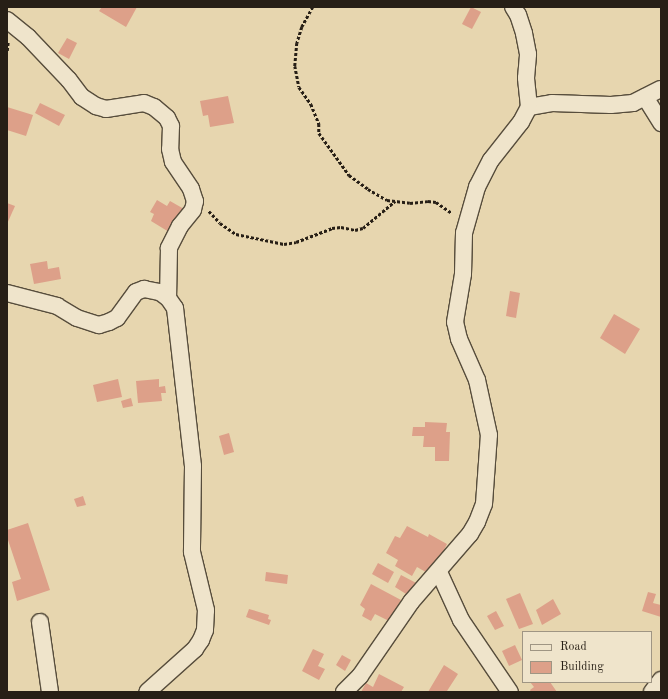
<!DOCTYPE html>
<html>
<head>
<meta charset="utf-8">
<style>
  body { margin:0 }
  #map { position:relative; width:668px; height:699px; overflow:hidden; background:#e7d6af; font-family:"Old Standard TT",serif }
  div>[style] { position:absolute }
  .building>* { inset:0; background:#dda089 }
  .path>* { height:2.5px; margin-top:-1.25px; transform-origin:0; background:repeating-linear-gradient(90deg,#271f16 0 3px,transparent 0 5px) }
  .roads { filter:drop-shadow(1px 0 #574d3c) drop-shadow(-1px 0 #574d3c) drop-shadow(0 1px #574d3c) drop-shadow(0 -1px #574d3c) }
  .minor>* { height:16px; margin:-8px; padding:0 8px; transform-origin:8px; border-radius:8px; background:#efe4cb }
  span { translate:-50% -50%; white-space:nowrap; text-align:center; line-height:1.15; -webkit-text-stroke:3.5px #efe4cb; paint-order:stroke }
  .frame { position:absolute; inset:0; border:8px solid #271f16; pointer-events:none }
  .legend { position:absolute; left:522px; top:631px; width:130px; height:52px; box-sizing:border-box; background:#efe4cb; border:1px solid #9f9583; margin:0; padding:5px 7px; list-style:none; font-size:12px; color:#271f16 }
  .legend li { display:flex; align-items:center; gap:8px; height:20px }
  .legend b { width:20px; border:1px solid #9f9583 }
</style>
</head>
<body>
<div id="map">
  <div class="building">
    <div style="clip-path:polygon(102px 7px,137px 7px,126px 27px,99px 11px)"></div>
    <div style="clip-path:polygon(471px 7px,481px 12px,472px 29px,462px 24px)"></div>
    <div style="clip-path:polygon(67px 38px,77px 43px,69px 59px,58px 53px)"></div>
    <div style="clip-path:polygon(228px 96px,234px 123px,210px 127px,208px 115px,203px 116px,200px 101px)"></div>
    <div style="clip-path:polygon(40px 103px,65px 115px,59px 126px,35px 113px)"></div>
    <div style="clip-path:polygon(7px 107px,33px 115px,26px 136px,7px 130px)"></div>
    <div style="clip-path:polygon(157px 200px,167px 206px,170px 201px,184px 209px,169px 232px,151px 221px,154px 214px,150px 212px)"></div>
    <div style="clip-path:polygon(7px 203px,15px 206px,7px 224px)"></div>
    <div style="clip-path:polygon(47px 261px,48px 269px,59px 267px,61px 279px,34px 284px,30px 264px)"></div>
    <div style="clip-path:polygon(510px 291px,520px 293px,516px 318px,506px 316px)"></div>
    <div style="clip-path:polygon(614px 314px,640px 329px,625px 354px,600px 338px)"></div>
    <div style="clip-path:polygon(118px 379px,122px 397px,97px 402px,93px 385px)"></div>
    <div style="clip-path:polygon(159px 379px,159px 387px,165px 386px,166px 393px,161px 393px,162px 401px,138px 403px,136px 381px)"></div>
    <div style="clip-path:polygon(131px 398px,133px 406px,123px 408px,121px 401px)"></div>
    <div style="clip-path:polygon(425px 422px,447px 423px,446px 432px,450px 432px,449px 461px,435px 461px,435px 447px,423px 447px,424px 436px,412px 436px,413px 427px,425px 427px)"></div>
    <div style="clip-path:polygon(229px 433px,234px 452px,224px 455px,219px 436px)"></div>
    <div style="clip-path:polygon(83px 496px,86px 505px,77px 507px,74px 499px)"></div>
    <div style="clip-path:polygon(28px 523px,50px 590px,17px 601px,12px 582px,21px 579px,7px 537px,7px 530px)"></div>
    <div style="clip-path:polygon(407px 526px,428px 537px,429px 534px,447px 544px,431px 575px,417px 567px,412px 576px,395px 566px,398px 560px,386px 553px,395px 536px,400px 538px)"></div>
    <div style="clip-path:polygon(378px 563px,394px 572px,388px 583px,372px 574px)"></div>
    <div style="clip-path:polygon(266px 572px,288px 575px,287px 584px,265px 581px)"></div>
    <div style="clip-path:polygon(401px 575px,420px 585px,407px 599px,404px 597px,406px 594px,395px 587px)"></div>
    <div style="clip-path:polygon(371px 584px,401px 600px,389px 621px,375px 614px,371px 621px,362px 616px,365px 609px,360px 605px)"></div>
    <div style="clip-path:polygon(648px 592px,656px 594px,653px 603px,661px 605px,661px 617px,642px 611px)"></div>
    <div style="clip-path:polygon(520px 593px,533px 624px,519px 629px,506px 599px)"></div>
    <div style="clip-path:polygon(553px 599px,561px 614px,542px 625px,536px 610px)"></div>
    <div style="clip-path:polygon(249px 609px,269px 615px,268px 619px,271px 620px,269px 625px,246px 617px)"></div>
    <div style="clip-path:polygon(496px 611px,504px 626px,495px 630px,487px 616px)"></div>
    <div style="clip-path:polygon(515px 645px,522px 660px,509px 666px,502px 651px)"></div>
    <div style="clip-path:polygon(313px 649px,324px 654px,318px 666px,325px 669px,319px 680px,302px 671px)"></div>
    <div style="clip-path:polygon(342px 655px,351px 660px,345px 671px,336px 665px)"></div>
    <div style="clip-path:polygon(444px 665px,458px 674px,447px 691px,449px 692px,428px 692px)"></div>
    <div style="clip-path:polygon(379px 674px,404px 687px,401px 692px,361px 692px,366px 683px,373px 687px)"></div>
    <div style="clip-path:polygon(530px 682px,550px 682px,557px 692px,531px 692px,530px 690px,534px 687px)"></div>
  </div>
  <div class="path">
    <div style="left:313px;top:7px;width:23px;rotate:119deg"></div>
    <div style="left:302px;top:27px;width:17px;rotate:107deg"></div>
    <div style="left:297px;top:43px;width:23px;rotate:95deg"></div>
    <div style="left:295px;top:66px;width:21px;rotate:79deg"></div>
    <div style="left:299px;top:87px;width:21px;rotate:55deg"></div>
    <div style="left:311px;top:104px;width:22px;rotate:68deg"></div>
    <div style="left:319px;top:124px;width:9px;rotate:90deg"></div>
    <div style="left:319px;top:133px;width:52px;rotate:54.5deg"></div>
    <div style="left:349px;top:175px;width:24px;rotate:36deg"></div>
    <div style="left:368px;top:189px;width:22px;rotate:30deg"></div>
    <div style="left:387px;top:200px;width:23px;rotate:7deg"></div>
    <div style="left:410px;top:203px;width:18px;rotate:-6deg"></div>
    <div style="left:428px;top:201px;width:8px;rotate:7deg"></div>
    <div style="left:436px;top:202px;width:19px;rotate:35deg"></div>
    <div style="left:7px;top:51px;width:9px;rotate:-84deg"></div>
    <div style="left:209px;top:211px;width:16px;rotate:47deg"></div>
    <div style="left:220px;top:223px;width:19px;rotate:35deg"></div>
    <div style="left:236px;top:234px;width:49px;rotate:11.8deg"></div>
    <div style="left:284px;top:244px;width:12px;rotate:-9deg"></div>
    <div style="left:296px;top:242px;width:39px;rotate:-21deg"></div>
    <div style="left:332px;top:228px;width:9px;rotate:-6deg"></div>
    <div style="left:341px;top:227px;width:14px;rotate:12deg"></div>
    <div style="left:355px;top:230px;width:8px;rotate:-14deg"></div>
    <div style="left:363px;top:228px;width:42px;rotate:-40.2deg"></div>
  </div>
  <div class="roads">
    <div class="minor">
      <div style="left:7px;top:20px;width:27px;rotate:39deg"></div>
      <div style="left:28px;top:37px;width:59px;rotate:46.4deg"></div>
      <div style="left:69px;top:80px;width:21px;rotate:53deg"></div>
      <div style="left:82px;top:97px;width:17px;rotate:33deg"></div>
      <div style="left:96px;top:106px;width:10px;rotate:17deg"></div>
      <div style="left:106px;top:109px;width:38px;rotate:-9deg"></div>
      <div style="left:144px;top:103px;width:11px;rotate:22deg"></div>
      <div style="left:154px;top:107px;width:17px;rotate:40deg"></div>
      <div style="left:167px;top:118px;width:9px;rotate:63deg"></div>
      <div style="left:171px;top:126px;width:23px;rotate:92deg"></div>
      <div style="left:170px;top:149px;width:13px;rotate:77deg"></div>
      <div style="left:173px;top:162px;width:32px;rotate:56deg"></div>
      <div style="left:191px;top:189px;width:13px;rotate:72deg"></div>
      <div style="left:195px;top:201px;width:9px;rotate:103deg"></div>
      <div style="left:193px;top:210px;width:21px;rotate:129deg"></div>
      <div style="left:180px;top:226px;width:25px;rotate:117deg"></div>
      <div style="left:169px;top:248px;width:50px;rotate:91.1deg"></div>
      <div style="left:645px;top:97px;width:31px;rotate:58deg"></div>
      <div style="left:529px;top:107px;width:23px;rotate:-10deg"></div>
      <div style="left:552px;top:103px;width:59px;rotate:1.9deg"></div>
      <div style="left:611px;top:105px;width:22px;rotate:-5deg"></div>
      <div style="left:633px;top:103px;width:31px;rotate:-27deg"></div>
      <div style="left:7px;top:293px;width:52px;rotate:14.6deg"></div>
      <div style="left:57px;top:306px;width:23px;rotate:31deg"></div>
      <div style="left:77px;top:318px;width:23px;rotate:18deg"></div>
      <div style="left:99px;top:325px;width:10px;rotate:-17deg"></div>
      <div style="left:109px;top:322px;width:9px;rotate:-27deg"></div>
      <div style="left:117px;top:318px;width:32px;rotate:-54deg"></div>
      <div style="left:136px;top:292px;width:9px;rotate:-21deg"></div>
      <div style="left:144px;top:289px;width:16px;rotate:11deg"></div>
      <div style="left:160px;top:292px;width:10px;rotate:37deg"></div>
      <div style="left:168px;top:298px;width:12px;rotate:55deg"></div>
      <div style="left:175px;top:308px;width:159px;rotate:83.5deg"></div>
      <div style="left:193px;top:466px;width:86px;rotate:90.7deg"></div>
      <div style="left:192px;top:552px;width:60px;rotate:76.4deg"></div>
      <div style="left:206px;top:610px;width:20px;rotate:93deg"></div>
      <div style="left:205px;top:630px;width:11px;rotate:112deg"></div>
      <div style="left:201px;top:640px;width:11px;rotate:124deg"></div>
      <div style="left:195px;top:649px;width:64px;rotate:138.1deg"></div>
      <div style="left:439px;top:572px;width:53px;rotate:65.4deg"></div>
      <div style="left:461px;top:620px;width:87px;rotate:55.8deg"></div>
      <div style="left:40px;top:622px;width:71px;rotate:81.9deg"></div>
      <div style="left:344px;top:692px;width:23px;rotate:-45deg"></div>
      <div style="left:360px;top:676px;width:90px;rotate:-55.4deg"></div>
      <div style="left:411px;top:602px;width:90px;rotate:-49.1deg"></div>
      <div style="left:470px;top:534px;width:14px;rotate:-60deg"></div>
      <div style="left:477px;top:522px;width:19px;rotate:-69deg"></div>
      <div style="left:484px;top:504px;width:69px;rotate:-85.9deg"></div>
      <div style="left:489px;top:435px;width:56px;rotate:-102.3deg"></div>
      <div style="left:477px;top:380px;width:45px;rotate:-113.7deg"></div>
      <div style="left:459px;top:339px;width:17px;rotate:-103deg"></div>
      <div style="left:455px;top:322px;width:49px;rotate:-80.5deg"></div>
      <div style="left:463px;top:274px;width:41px;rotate:-88.6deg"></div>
      <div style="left:464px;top:233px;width:48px;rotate:-74.2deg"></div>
      <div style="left:477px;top:187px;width:30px;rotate:-63deg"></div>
      <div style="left:491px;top:160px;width:48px;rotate:-51.7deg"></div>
      <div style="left:521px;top:122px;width:17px;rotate:-62deg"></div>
      <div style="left:529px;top:107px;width:29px;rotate:-96deg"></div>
      <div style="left:526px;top:78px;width:24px;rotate:-85deg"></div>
      <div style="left:528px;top:54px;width:21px;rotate:-101deg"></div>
      <div style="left:524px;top:33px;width:19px;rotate:-108deg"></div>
      <div style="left:518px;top:15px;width:9px;rotate:-122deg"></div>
      <div style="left:652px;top:692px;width:15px;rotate:-53deg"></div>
    </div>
  </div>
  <div class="frame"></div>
  <ul class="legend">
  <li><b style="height:5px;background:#efe4cb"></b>Road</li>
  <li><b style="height:11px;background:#dda089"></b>Building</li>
  </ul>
</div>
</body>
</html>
